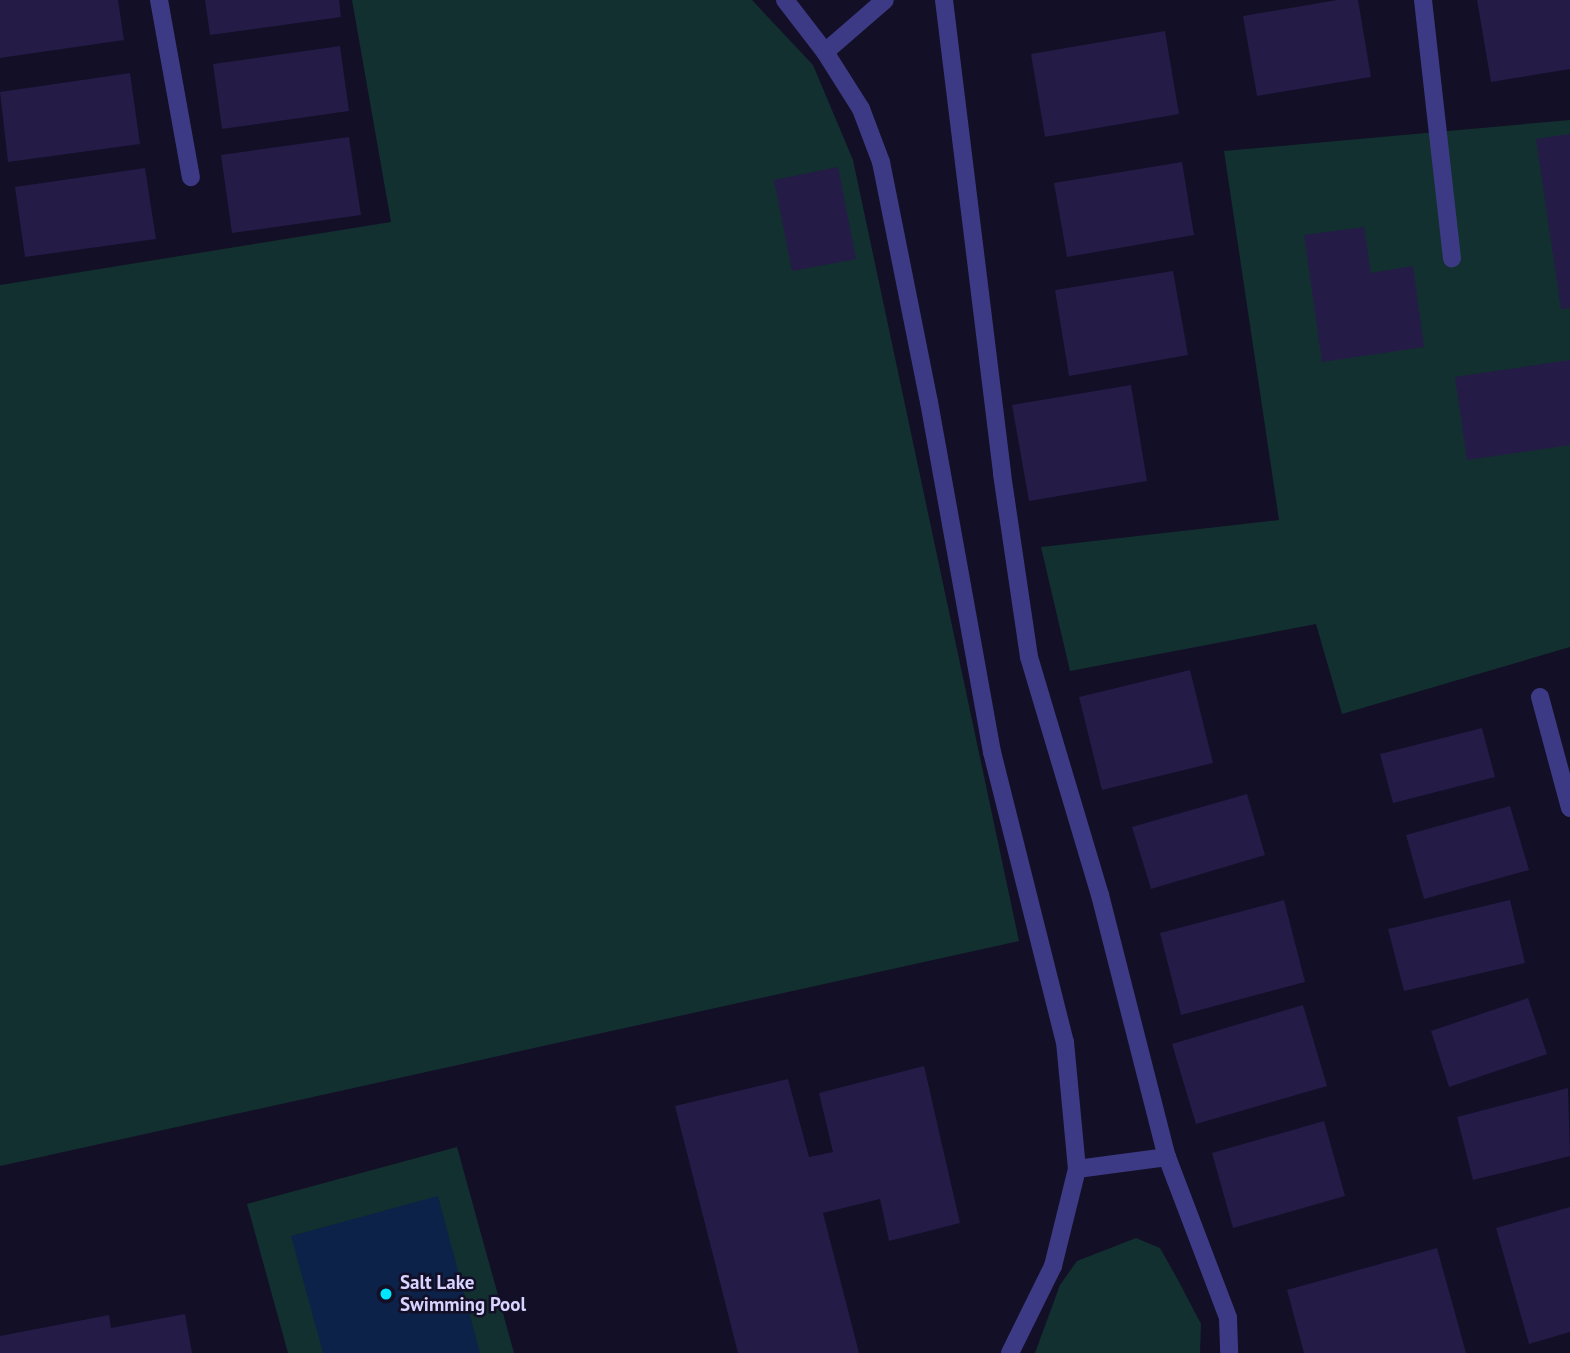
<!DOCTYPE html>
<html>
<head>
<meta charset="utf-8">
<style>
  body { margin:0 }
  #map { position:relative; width:1570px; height:1353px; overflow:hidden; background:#130f26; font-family:"PT Sans",sans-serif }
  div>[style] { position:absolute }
  .green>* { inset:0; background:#12302f }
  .water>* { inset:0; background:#0c2248 }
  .building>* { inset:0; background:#241b47 }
  .street>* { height:18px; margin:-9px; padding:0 9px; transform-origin:9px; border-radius:9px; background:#3d3a85 }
  .dots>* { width:19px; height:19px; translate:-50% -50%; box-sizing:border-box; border:4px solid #130f26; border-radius:50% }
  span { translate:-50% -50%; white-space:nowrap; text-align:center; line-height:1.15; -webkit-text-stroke:5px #130f26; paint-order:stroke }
  .poi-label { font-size:19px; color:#d9d4ff; font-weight:700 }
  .left { translate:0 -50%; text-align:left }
</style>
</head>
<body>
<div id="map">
  <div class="green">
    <div style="clip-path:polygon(352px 0,752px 0,813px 65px,853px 160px,1019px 941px,0 1166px,0 285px,391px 222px)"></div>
    <div style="clip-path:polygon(1570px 120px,1570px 647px,1342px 714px,1316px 624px,1070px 671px,1041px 547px,1279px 520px,1224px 151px)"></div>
    <div style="clip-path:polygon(457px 1147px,514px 1353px,288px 1353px,247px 1204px)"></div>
    <div style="clip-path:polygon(1136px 1238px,1160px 1248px,1178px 1280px,1201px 1324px,1200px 1353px,1035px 1353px,1060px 1285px,1077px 1261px)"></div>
  </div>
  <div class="water">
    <div style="clip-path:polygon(438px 1196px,480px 1353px,323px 1353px,291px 1236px)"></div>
  </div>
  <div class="building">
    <div style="clip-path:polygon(0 0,118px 0,124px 40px,0 58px)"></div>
    <div style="clip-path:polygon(205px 0,339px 0,341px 17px,210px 35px)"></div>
    <div style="clip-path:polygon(1337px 0,1358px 0,1371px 77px,1257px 96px,1243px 16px)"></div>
    <div style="clip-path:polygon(1477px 0,1570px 0,1570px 69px,1491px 82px)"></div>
    <div style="clip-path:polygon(1165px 31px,1179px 114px,1045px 137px,1031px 54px)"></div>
    <div style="clip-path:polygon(340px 46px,349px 111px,222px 129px,213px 64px)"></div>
    <div style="clip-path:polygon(130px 73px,140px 144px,8px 162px,0 92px)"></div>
    <div style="clip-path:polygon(1570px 134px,1570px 308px,1561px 309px,1536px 139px)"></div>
    <div style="clip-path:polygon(349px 137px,361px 215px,232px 233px,221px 155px)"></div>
    <div style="clip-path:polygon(1182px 162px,1194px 235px,1067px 257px,1054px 183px)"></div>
    <div style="clip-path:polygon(838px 167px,856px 259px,792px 271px,774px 180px)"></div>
    <div style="clip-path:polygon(145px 168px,156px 239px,25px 257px,15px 187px)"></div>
    <div style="clip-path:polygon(1364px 227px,1371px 273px,1413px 266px,1424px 347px,1322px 362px,1304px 235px)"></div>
    <div style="clip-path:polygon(1173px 271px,1188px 355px,1069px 376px,1055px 290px)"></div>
    <div style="clip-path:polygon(1570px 360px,1570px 445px,1467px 460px,1455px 377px)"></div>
    <div style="clip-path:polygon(1131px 385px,1147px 481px,1029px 501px,1012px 405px)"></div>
    <div style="clip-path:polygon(1190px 670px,1213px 763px,1102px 790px,1079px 697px)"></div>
    <div style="clip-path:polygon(1482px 728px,1495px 777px,1393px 803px,1380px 754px)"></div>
    <div style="clip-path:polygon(1247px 794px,1265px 855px,1151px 889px,1132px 827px)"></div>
    <div style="clip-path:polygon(1510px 806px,1529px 870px,1424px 899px,1406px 835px)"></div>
    <div style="clip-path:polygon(1284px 900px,1305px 982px,1181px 1015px,1160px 933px)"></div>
    <div style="clip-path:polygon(1510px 900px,1525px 963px,1404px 991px,1388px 929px)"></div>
    <div style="clip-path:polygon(1528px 998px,1547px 1054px,1449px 1087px,1431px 1031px)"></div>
    <div style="clip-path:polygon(1303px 1005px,1327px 1086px,1196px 1124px,1172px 1044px)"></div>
    <div style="clip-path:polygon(924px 1066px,960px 1223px,889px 1241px,880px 1199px,823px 1213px,859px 1353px,738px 1353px,675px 1106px,788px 1079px,809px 1157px,833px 1152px,819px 1093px)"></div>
    <div style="clip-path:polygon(1568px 1088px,1570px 1156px,1473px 1180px,1457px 1117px)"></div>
    <div style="clip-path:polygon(1324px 1121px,1345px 1196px,1233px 1228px,1212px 1153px)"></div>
    <div style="clip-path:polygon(1570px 1207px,1570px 1332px,1529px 1344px,1496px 1228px)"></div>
    <div style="clip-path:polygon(1437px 1248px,1466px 1353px,1304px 1353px,1287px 1290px)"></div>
    <div style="clip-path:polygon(185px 1314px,192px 1353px,0 1353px,0 1336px,109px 1315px,111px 1328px)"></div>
  </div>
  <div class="street">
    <div style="left:159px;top:0;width:180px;rotate:79.8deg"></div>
    <div style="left:785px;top:0;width:66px;rotate:52.4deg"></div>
    <div style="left:825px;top:52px;width:67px;rotate:57.7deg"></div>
    <div style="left:861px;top:109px;width:57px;rotate:69.3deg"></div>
    <div style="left:881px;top:162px;width:245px;rotate:78.7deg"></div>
    <div style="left:929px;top:402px;width:356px;rotate:79.8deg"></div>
    <div style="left:992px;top:752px;width:299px;rotate:75.9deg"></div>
    <div style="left:1065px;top:1042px;width:128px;rotate:84.6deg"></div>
    <div style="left:1077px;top:1169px;width:100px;rotate:103.9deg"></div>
    <div style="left:1053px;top:1266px;width:97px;rotate:116.3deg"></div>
    <div style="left:944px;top:0;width:478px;rotate:83deg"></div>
    <div style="left:1002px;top:474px;width:185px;rotate:81.6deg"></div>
    <div style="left:1029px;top:657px;width:248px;rotate:73.4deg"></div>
    <div style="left:1100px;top:895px;width:270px;rotate:75.7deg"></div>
    <div style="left:1167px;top:1157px;width:172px;rotate:69.2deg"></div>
    <div style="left:1228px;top:1318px;width:35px;rotate:88deg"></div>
    <div style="left:1423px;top:0;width:260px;rotate:83.6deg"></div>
    <div style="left:825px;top:52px;width:79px;rotate:-40.9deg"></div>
    <div style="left:1540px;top:697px;width:115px;rotate:74.9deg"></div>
    <div style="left:1077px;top:1169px;width:91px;rotate:-7.6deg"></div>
  </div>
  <div class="dots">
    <div style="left:386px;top:1294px;background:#00e5ff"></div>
  </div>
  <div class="poi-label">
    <span class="left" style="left:400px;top:1294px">Salt Lake<br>Swimming Pool</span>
  </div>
</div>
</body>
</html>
